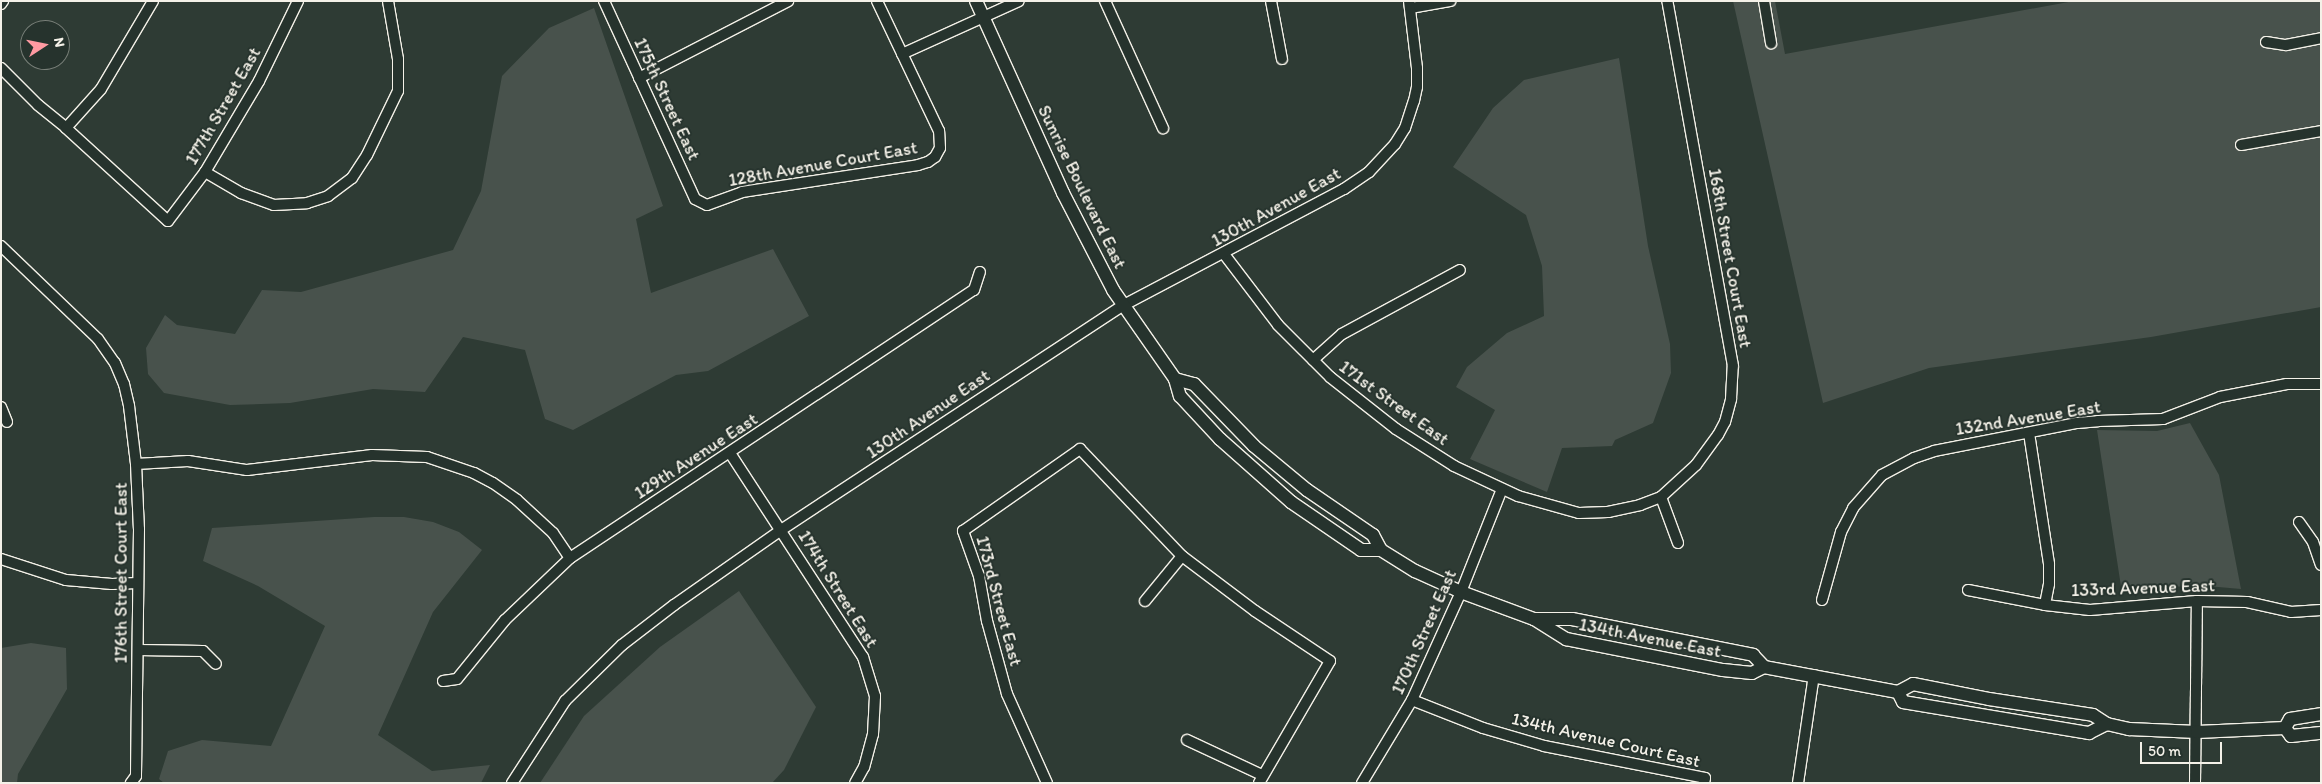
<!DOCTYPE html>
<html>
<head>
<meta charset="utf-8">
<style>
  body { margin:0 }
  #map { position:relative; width:2322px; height:784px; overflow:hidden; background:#2e3b34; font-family:Itim,sans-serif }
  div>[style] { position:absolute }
  .green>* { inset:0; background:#48524c }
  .roads { filter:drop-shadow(1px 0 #f4f1e8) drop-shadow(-1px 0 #f4f1e8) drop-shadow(0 1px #f4f1e8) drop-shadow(0 -1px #f4f1e8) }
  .minor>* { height:10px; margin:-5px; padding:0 5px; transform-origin:5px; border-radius:5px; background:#26332d }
  .tertiary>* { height:12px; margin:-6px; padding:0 6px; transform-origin:6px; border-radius:6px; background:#26332d }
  span { translate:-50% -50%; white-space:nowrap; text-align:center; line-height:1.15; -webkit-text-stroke:4px #26332d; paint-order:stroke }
  .street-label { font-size:18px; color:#f4f1e8 }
  .frame { position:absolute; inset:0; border:2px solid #f4f1e8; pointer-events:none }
  .north { position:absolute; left:20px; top:20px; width:50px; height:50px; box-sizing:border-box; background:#26332d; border:1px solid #787f78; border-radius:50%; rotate:79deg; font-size:14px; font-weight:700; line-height:20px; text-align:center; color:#f4f1e8 }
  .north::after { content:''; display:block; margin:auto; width:18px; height:22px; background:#ff9aa2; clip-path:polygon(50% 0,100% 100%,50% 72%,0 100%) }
  .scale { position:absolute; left:2140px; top:742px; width:82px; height:22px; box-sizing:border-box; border:2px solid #f4f1e8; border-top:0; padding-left:6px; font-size:15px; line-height:18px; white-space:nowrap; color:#f4f1e8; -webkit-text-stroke:4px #26332d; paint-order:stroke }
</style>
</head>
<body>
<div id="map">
  <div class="green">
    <div style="clip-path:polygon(1733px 1px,1775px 1px,1785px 54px,2074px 1px,2321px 1px,2321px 307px,2151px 337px,1929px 368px,1823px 403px)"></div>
    <div style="clip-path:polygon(594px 8px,663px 206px,636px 219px,651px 293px,773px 249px,809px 316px,708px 371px,676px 375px,573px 430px,545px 419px,525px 350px,463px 337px,425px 392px,373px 389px,290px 403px,230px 405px,164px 393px,148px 374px,146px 348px,165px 315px,177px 325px,235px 334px,262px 290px,301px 292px,453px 250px,481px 191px,502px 76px,549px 28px)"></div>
    <div style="clip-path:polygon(1619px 58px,1648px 246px,1670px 344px,1671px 373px,1653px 423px,1615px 440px,1612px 446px,1562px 448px,1547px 492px,1470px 459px,1495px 410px,1456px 387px,1467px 367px,1507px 333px,1544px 316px,1542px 266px,1526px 215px,1453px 167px,1493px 108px,1524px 80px)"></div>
    <div style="clip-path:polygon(2190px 423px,2219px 475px,2241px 589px,2207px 586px,2157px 587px,2122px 593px,2097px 430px,2157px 431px)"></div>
    <div style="clip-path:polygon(374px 517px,404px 517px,433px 522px,459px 532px,482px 550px,433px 612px,378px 735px,432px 771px,490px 765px,481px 783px,164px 783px,159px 779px,168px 751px,202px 740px,271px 746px,325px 626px,258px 586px,203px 561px,212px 528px)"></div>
    <div style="clip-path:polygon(739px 591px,816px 707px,784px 770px,772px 783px,540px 783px,584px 716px,660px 647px)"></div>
    <div style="clip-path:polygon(31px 643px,66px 648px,67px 689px,18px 774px,17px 783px,1px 783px,1px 648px)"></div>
  </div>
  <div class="roads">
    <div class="minor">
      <div style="left:604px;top:1px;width:218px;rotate:65.3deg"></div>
      <div style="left:695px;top:199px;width:13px;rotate:27deg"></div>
      <div style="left:707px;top:205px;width:37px;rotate:-20deg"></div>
      <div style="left:742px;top:192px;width:178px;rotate:-8.7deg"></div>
      <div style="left:918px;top:165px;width:10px;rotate:-17deg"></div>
      <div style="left:928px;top:162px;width:9px;rotate:-36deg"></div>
      <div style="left:935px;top:157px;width:10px;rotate:-61deg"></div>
      <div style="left:940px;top:148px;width:17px;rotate:-93deg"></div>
      <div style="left:939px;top:131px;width:144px;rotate:-115.5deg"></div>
      <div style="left:1105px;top:1px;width:140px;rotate:65.5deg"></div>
      <div style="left:1271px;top:1px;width:59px;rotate:79.3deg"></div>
      <div style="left:1764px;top:1px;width:43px;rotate:80.5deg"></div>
      <div style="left:1px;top:4px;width:4px;rotate:-56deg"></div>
      <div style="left:1411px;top:8px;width:40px;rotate:-10deg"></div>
      <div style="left:2266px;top:42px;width:20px;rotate:9deg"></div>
      <div style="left:2286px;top:45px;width:36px;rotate:-11deg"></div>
      <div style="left:902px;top:54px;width:128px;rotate:-24.4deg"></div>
      <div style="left:1px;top:68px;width:52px;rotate:45deg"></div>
      <div style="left:38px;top:105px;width:36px;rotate:39deg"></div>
      <div style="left:66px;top:128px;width:138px;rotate:42.4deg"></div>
      <div style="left:168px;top:221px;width:61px;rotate:-52.9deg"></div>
      <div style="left:205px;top:172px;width:106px;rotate:-59.3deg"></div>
      <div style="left:259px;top:81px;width:89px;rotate:-64deg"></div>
      <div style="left:639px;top:78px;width:168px;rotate:-27.3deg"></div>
      <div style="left:66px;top:128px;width:52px;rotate:-48.1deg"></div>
      <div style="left:101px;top:89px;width:102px;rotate:-59.4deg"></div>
      <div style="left:2241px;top:145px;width:81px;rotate:-9.9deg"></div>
      <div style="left:205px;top:172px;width:42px;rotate:30.3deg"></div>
      <div style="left:241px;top:193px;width:35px;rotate:20deg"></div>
      <div style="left:274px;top:205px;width:33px;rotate:-3deg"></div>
      <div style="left:307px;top:203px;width:22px;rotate:-18deg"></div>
      <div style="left:328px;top:196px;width:30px;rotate:-37deg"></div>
      <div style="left:352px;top:178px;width:27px;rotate:-57deg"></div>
      <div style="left:367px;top:155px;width:71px;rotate:-64.2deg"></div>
      <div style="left:398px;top:91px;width:32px;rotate:-90deg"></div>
      <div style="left:398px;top:59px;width:59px;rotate:-99.8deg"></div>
      <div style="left:1px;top:246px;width:134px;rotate:43.8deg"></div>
      <div style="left:98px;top:339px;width:29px;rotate:55deg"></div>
      <div style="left:115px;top:363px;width:23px;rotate:67deg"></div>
      <div style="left:124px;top:384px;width:23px;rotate:77deg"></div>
      <div style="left:129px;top:406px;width:58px;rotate:83.1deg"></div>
      <div style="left:136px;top:464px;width:65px;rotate:87.4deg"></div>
      <div style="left:139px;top:529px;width:247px;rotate:90.7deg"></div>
      <div style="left:136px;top:776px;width:9px;rotate:126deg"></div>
      <div style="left:1224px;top:254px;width:89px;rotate:52.7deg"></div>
      <div style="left:1278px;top:325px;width:74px;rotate:45deg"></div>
      <div style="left:1330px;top:377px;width:84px;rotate:38.2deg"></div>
      <div style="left:1396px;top:429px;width:69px;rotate:32.5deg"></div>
      <div style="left:1454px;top:466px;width:71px;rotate:25.1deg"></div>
      <div style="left:1518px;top:496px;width:63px;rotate:15.6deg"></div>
      <div style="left:1579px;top:513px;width:29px;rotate:-2deg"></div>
      <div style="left:1608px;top:512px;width:33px;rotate:-12deg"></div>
      <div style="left:1640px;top:505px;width:22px;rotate:-21deg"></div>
      <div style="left:1661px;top:497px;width:47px;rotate:-42.4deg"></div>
      <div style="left:1696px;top:465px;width:37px;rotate:-54deg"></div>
      <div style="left:1718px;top:435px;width:15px;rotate:-62deg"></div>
      <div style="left:1725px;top:422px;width:24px;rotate:-75deg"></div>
      <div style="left:1731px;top:399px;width:33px;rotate:-87deg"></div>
      <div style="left:1733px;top:366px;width:371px;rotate:-100.2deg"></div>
      <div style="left:1313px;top:360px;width:39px;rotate:-42deg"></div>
      <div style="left:1342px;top:334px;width:134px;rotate:-28.5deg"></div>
      <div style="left:1px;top:407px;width:16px;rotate:68deg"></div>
      <div style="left:2029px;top:433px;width:133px;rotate:81.3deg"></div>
      <div style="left:2049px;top:564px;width:20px;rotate:90deg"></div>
      <div style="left:2049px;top:584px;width:21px;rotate:101deg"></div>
      <div style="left:730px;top:453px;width:244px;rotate:56.9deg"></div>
      <div style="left:863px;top:657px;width:41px;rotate:72.9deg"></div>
      <div style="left:875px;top:696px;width:38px;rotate:93deg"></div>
      <div style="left:873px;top:734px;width:34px;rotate:105deg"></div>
      <div style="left:864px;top:767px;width:18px;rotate:119deg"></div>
      <div style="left:136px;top:464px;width:52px;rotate:-3.3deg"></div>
      <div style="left:188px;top:461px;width:60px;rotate:8.7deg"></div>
      <div style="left:247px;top:470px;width:126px;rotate:-6.8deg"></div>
      <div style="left:372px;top:455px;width:55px;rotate:2.1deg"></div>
      <div style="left:427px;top:457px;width:50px;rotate:18.8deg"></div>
      <div style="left:474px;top:473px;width:21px;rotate:28deg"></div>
      <div style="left:493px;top:483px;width:29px;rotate:35deg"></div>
      <div style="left:517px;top:500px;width:49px;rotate:42.5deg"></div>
      <div style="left:553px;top:533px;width:30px;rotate:56deg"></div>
      <div style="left:1661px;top:497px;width:49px;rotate:69.7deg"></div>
      <div style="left:2299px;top:522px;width:24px;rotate:55deg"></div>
      <div style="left:2313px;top:542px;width:24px;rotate:71deg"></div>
      <div style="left:1px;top:559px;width:68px;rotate:17.9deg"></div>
      <div style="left:66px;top:580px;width:46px;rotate:5deg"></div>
      <div style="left:112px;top:584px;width:26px;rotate:-2deg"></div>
      <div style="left:1968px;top:590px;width:78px;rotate:11deg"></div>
      <div style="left:2045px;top:605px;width:45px;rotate:6.3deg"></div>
      <div style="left:2090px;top:610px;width:107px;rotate:-4.8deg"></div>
      <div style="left:2197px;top:601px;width:50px;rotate:1.1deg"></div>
      <div style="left:2247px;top:602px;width:45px;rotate:12.8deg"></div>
      <div style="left:2291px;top:612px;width:30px;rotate:-4deg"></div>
      <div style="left:1822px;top:600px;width:71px;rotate:-74.4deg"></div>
      <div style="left:1841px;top:532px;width:27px;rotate:-63deg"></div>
      <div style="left:1853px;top:508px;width:44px;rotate:-48.7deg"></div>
      <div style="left:1882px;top:475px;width:36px;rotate:-28deg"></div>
      <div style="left:1914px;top:458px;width:21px;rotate:-19deg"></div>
      <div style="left:1934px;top:451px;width:146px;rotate:-11.1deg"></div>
      <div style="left:2077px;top:423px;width:21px;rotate:-5deg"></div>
      <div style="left:2098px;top:421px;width:65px;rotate:-1.8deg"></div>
      <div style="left:2163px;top:419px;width:61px;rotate:-21.1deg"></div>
      <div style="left:2220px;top:397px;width:68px;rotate:-11deg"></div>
      <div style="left:2287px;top:384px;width:34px"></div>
      <div style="left:1145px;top:601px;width:58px;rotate:-50.6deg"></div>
      <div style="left:138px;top:650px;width:65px;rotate:0.9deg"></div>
      <div style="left:203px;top:651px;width:18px;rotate:45deg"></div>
      <div style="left:443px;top:681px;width:14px;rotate:-8deg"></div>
      <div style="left:457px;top:679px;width:76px;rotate:-50.9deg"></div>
      <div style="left:505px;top:620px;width:90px;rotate:-43.6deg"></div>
      <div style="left:570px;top:558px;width:485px;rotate:-33.6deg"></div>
      <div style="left:974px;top:290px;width:19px;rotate:-72deg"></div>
      <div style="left:1412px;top:700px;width:76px;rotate:21.5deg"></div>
      <div style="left:1483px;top:728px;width:64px;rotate:16.4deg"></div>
      <div style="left:1544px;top:746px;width:164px;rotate:11.2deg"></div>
      <div style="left:1705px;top:778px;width:5px;rotate:101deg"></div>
      <div style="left:1187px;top:740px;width:83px;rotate:25deg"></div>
      <div style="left:512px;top:783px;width:98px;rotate:-57.1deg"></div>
      <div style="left:565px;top:701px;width:80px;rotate:-44.5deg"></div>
      <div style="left:622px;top:645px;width:66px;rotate:-37.6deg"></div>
      <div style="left:674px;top:605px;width:131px;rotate:-35deg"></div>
      <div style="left:781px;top:530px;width:408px;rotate:-33.3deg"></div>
      <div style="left:1122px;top:306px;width:251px;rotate:-27.8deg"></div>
      <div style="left:1344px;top:189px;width:30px;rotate:-34deg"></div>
      <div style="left:1369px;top:172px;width:38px;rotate:-47deg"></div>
      <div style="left:1395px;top:144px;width:19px;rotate:-58deg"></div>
      <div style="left:1405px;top:128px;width:28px;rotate:-72deg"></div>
      <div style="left:1414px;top:101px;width:14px;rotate:-78deg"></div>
      <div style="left:1417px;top:87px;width:19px;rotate:-90deg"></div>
      <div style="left:1417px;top:68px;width:67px;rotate:-96.8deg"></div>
      <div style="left:1047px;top:783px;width:98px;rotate:-114.2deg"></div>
      <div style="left:1007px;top:694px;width:76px;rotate:-105.3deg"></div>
      <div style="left:987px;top:621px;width:46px;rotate:-100.1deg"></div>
      <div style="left:979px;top:576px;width:48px;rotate:-109.6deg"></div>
      <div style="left:963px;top:531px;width:143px;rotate:-35deg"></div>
      <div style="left:1080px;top:449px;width:148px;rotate:46.4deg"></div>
      <div style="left:1182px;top:556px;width:91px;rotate:37deg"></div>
      <div style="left:1255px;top:611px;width:90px;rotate:33.7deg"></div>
      <div style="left:1330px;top:661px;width:141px;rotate:120.2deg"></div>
      <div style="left:1362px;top:783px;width:97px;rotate:-58.9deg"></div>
      <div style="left:1412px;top:700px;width:119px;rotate:-65.6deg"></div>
      <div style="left:1461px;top:592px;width:111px;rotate:-68.3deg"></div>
      <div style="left:1798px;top:783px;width:109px;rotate:-81.6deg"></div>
      <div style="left:2195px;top:783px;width:182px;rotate:-89.4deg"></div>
    </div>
    <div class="tertiary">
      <div style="left:976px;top:1px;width:211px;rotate:65.6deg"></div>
      <div style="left:1063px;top:193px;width:109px;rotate:62.7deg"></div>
      <div style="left:1113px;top:290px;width:108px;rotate:55.1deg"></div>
      <div style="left:1175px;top:379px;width:18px;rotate:74deg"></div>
      <div style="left:1180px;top:396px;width:59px;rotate:47.1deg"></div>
      <div style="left:1220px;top:439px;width:95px;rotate:41.6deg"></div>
      <div style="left:1291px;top:502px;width:85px;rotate:34.4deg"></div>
      <div style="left:1361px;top:550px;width:20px"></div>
      <div style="left:1175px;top:379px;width:20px;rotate:15deg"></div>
      <div style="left:1194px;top:384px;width:86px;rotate:45.9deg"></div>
      <div style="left:1254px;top:446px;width:69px;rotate:39.7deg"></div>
      <div style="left:1307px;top:490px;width:80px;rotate:34.3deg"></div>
      <div style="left:1373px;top:535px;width:17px;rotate:62deg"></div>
      <div style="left:1381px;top:550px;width:40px;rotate:32deg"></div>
      <div style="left:1415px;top:571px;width:51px;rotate:24.5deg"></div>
      <div style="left:1461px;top:592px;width:78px;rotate:20.3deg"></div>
      <div style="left:1534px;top:619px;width:38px;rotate:32deg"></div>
      <div style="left:1566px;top:639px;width:160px;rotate:11.2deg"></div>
      <div style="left:1723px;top:670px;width:29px;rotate:6deg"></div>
      <div style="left:1752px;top:673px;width:13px;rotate:-27deg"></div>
      <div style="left:1764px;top:667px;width:136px;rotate:10.6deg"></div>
      <div style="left:1898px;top:692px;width:17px;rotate:-28deg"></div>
      <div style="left:1913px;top:684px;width:77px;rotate:11.2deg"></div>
      <div style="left:1989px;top:699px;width:105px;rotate:8.7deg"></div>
      <div style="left:2093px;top:715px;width:17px;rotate:33deg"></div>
      <div style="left:2107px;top:724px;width:23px;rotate:13deg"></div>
      <div style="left:2129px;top:729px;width:68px;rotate:2.5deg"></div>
      <div style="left:2197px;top:732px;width:88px;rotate:-2.6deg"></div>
      <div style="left:2285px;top:728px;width:10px;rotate:53deg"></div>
      <div style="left:2291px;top:736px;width:30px;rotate:-6deg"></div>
      <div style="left:1534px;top:619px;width:38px"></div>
      <div style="left:1572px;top:619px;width:185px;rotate:11.2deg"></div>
      <div style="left:1753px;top:655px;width:16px;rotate:47deg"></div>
      <div style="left:1898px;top:692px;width:11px;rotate:63deg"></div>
      <div style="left:1903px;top:702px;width:189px;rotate:9.5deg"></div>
      <div style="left:2089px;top:733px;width:20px;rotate:-27deg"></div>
      <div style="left:2285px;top:728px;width:10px;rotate:-61deg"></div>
      <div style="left:2290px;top:719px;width:31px;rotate:-9deg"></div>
    </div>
  </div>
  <div class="street-label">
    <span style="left:667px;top:99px;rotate:65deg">175th Street East</span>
    <span style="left:223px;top:106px;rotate:-60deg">177th Street East</span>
    <span style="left:823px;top:164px;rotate:-10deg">128th Avenue Court East</span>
    <span style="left:1082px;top:187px;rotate:64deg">Sunrise Boulevard East</span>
    <span style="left:1276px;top:207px;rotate:-29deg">130th Avenue East</span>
    <span style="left:1730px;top:258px;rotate:80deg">168th Street Court East</span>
    <span style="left:1394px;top:403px;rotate:36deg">171st Street East</span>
    <span style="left:928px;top:414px;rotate:-34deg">130th Avenue East</span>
    <span style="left:2028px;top:418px;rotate:-9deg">132nd Avenue East</span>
    <span style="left:696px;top:456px;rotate:-33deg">129th Avenue East</span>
    <span style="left:121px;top:573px;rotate:-90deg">176th Street Court East</span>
    <span style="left:2143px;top:588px;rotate:-2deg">133rd Avenue East</span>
    <span style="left:838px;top:589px;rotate:58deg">174th Street East</span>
    <span style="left:999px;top:601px;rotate:75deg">173rd Street East</span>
    <span style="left:1424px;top:632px;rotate:-66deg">170th Street East</span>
    <span style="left:1650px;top:638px;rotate:11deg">134th Avenue East</span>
    <span style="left:1606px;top:740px;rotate:13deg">134th Avenue Court East</span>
  </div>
  <div class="frame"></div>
  <div class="north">N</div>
  <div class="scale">50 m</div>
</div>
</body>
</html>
